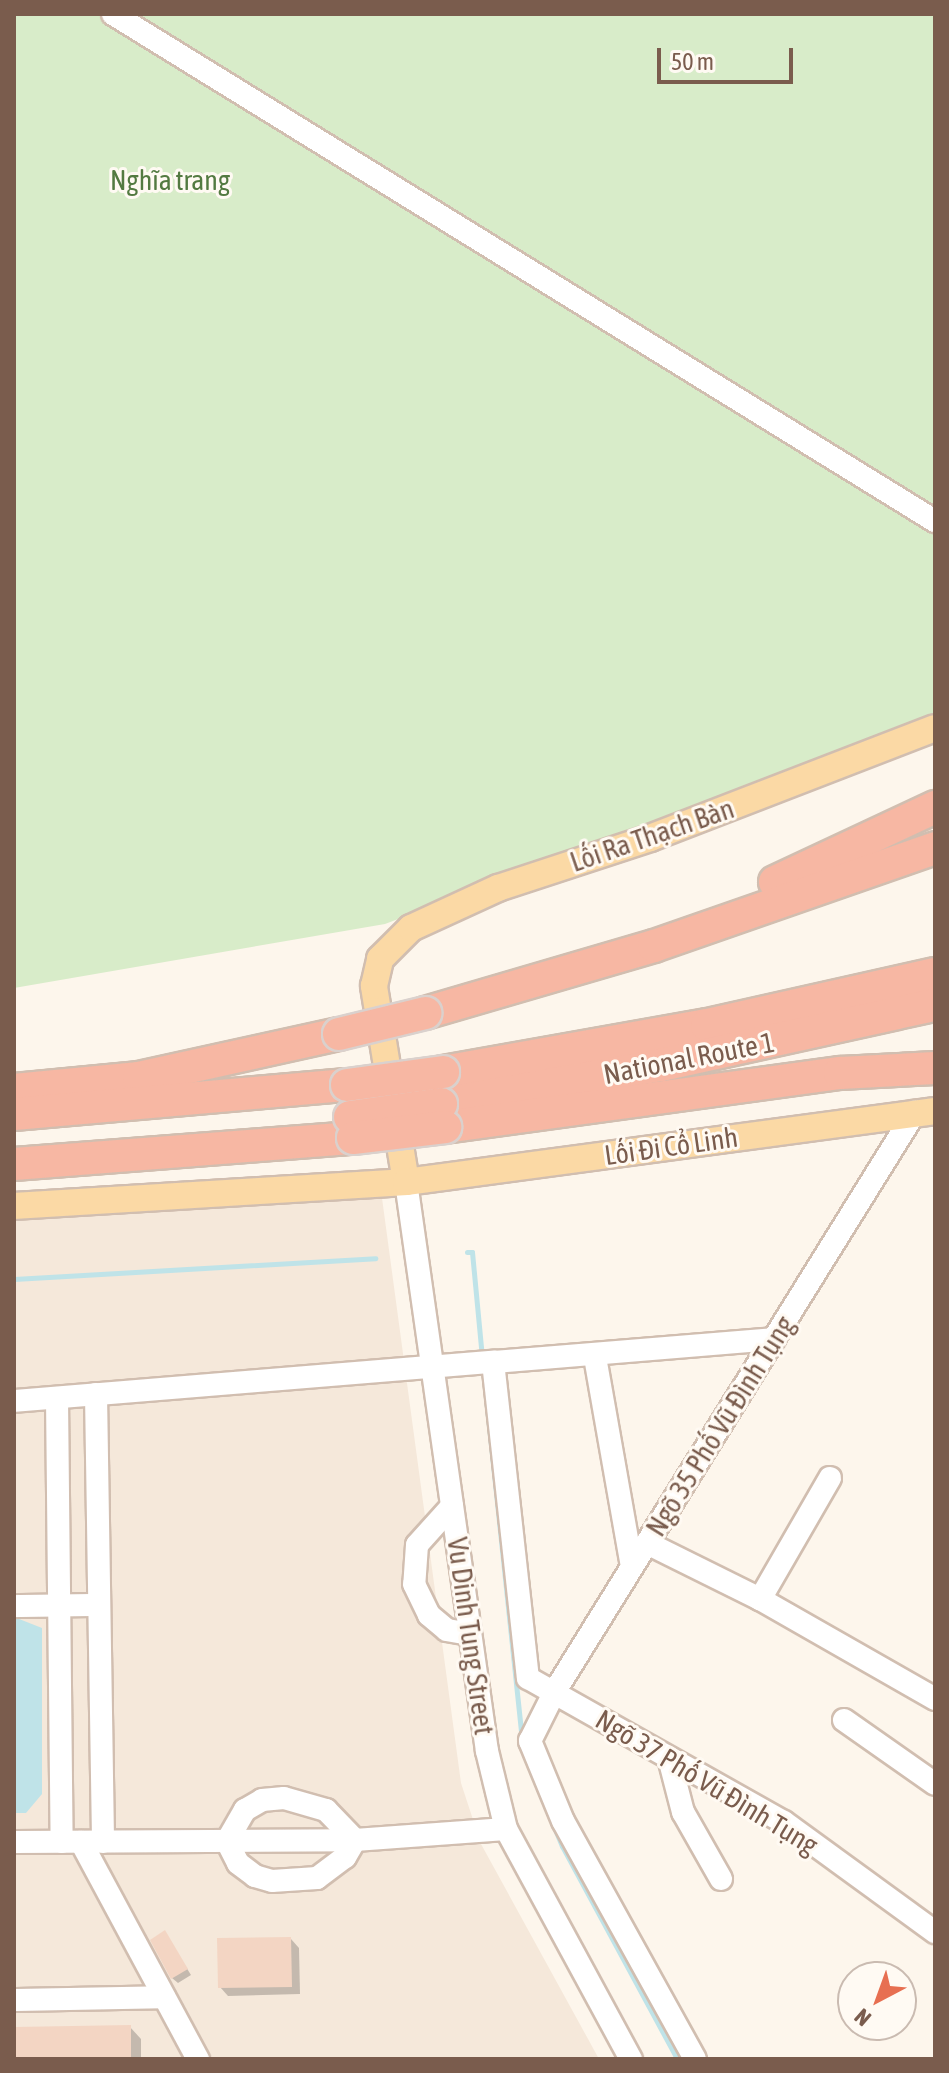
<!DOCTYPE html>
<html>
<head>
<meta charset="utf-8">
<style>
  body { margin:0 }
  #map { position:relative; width:949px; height:2073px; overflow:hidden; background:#fdf6ec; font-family:"Asap Condensed",sans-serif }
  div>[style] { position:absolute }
  .residential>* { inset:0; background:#f5e8da }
  .green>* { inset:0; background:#d8ecc9 }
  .water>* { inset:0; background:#bfe3e8 }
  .shadow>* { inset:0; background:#0003 }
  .stream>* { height:5px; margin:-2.5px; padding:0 2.5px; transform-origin:2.5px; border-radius:2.5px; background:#bfe3e8 }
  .building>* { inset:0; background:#f3d5c3 }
  .roads { filter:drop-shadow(2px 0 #d1beb0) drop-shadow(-2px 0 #d1beb0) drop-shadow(0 2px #d1beb0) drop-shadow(0 -2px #d1beb0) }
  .minor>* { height:22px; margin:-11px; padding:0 11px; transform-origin:11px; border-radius:11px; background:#fff }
  .major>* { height:26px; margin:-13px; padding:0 13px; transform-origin:13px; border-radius:13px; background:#fbd9a5 }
  .highway>* { height:32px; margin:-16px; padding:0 16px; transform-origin:16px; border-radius:16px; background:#f7b7a3 }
  .bridges { filter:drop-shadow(2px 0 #dad1cd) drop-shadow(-2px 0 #dad1cd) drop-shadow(0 2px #dad1cd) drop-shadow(0 -2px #dad1cd) }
  .highway-bridge>* { height:32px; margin:-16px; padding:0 16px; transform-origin:16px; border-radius:16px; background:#f7b7a3 }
  span { translate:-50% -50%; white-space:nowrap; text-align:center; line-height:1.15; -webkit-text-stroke:6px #fffaf3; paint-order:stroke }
  .park-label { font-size:28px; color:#537a41 }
  .street-label { font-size:28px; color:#7a5c4d }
  .frame { position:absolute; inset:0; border:16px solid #7a5c4d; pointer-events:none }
  .north { position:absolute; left:837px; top:1961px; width:80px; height:80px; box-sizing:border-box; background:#fffaf3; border:2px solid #cabbb1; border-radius:50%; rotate:221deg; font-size:22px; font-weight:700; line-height:32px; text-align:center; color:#7a5c4d }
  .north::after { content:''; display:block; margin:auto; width:28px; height:36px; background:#e76f51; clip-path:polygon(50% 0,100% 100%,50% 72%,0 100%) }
  .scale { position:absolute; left:657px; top:48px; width:136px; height:36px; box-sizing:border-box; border:4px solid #7a5c4d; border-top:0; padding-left:10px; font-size:24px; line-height:28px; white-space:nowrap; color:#7a5c4d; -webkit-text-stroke:6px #fffaf3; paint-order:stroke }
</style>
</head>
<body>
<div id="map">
  <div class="residential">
    <div style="clip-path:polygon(382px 1198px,461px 1783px,481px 1844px,599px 2059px,14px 2059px,14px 1199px)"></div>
  </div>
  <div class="green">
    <div style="clip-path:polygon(14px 14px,935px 14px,935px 715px,385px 924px,14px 988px)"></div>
  </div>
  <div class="water">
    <div style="clip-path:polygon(14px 1617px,42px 1628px,42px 1794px,26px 1813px,14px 1813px)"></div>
  </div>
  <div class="shadow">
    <div style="clip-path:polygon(165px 1933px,191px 1975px,178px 1983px,172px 1978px)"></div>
    <div style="clip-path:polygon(291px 1939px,299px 1948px,300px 1994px,228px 1996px,220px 1987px)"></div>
    <div style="clip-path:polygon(130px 2027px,141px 2039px,141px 2059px,14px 2059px,14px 2029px)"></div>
  </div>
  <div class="stream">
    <div style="left:467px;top:1252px;width:5px"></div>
    <div style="left:472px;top:1252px;width:105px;rotate:84.6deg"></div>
    <div style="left:14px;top:1279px;width:362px;rotate:-3.3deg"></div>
    <div style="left:486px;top:1398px;width:342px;rotate:84deg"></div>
    <div style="left:537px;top:1786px;width:65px;rotate:67.4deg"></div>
    <div style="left:562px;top:1846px;width:242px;rotate:61.6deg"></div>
  </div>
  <div class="building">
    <div style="clip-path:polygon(165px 1930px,188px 1969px,171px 1979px,150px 1940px)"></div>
    <div style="clip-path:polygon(291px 1937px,292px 1987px,218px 1988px,217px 1938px)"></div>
    <div style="clip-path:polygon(131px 2025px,131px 2059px,14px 2059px,14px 2027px)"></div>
  </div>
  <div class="roads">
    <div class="minor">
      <div style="left:113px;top:14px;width:966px;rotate:31.67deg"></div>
      <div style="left:406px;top:1182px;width:575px;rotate:81.9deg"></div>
      <div style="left:487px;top:1751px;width:80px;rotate:76.3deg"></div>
      <div style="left:506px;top:1829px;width:262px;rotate:61.5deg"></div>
      <div style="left:774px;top:1339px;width:282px;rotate:175.3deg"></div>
      <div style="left:493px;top:1362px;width:318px;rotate:83.7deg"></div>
      <div style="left:528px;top:1678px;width:294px;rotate:29.4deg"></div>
      <div style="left:784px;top:1822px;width:187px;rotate:36.1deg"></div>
      <div style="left:595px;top:1357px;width:212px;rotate:80deg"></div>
      <div style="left:96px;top:1394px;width:448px;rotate:89.1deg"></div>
      <div style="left:57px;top:1398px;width:444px;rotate:89.4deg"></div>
      <div style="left:14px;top:1401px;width:481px;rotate:-4.7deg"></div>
      <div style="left:830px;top:1478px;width:140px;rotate:120deg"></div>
      <div style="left:760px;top:1599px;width:202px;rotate:29.7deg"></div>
      <div style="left:452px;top:1506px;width:52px;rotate:131.9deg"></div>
      <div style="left:417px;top:1545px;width:39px;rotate:94deg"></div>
      <div style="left:414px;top:1584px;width:34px;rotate:64deg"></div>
      <div style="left:429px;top:1615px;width:23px;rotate:40deg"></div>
      <div style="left:447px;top:1630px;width:23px;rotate:10deg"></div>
      <div style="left:647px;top:1543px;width:126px;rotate:26.4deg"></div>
      <div style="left:14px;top:1606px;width:85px;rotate:-0.7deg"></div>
      <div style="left:844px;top:1720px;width:111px;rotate:35.1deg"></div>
      <div style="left:669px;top:1758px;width:56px;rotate:75.5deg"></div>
      <div style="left:683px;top:1812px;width:77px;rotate:60.4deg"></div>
      <div style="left:284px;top:1798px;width:44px;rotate:15.9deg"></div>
      <div style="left:326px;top:1810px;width:42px;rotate:46deg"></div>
      <div style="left:355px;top:1840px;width:20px;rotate:120deg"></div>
      <div style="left:345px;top:1857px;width:35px;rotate:143deg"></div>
      <div style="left:317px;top:1878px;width:45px;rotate:176.2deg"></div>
      <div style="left:272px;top:1881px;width:18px;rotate:-164deg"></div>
      <div style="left:255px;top:1876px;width:21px;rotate:-143deg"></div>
      <div style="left:238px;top:1863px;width:25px;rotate:-117deg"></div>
      <div style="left:227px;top:1841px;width:36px;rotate:-60deg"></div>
      <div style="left:245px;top:1810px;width:20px;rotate:-30deg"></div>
      <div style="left:262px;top:1800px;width:22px;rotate:-5deg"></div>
      <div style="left:14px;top:1842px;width:341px;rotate:-0.3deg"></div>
      <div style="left:355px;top:1840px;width:151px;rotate:-4.2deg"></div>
      <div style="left:81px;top:1842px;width:247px;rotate:61.7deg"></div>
      <div style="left:14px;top:2000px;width:150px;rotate:-1.1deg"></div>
      <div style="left:695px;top:2059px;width:272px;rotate:-119deg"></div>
      <div style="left:563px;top:1821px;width:87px;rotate:-112.4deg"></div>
      <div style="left:530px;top:1741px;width:56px;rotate:-63.4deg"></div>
      <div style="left:555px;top:1691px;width:682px;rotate:-58.13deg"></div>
    </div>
    <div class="major">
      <div style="left:406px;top:1182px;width:199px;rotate:-99.3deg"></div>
      <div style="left:374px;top:986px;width:28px;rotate:-77deg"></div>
      <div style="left:380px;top:959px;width:44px;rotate:-45deg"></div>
      <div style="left:411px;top:928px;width:96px;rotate:-24.7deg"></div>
      <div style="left:498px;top:888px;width:160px;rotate:-18.2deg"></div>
      <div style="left:650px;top:838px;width:305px;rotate:-21.1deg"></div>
      <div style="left:14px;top:1206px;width:393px;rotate:-3.5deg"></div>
      <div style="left:406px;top:1182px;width:534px;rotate:-7.64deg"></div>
    </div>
    <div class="highway">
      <div style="left:775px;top:882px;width:177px;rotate:-25.1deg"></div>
      <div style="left:425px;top:1013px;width:239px;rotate:-16.3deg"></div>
      <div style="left:654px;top:946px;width:298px;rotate:-19.2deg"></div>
      <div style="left:443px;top:1072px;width:268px;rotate:-10.1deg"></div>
      <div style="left:707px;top:1025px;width:234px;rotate:-12.6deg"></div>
      <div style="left:14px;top:1090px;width:126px;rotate:-5.5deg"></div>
      <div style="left:139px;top:1078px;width:205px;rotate:-12.4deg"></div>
      <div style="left:441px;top:1104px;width:223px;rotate:-10.1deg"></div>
      <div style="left:661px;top:1065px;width:280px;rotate:-12.4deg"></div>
      <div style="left:14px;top:1114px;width:334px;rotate:-5deg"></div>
      <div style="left:445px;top:1127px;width:399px;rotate:-7.8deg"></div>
      <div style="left:840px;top:1073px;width:95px;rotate:-3deg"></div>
      <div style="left:14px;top:1164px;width:340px;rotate:-4.4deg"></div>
    </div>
  </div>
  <div class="bridges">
    <div class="highway-bridge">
      <div style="left:339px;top:1034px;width:89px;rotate:-13.7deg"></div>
      <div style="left:347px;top:1085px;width:97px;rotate:-7.7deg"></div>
      <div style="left:350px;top:1117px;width:92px;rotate:-8.1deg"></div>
      <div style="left:353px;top:1138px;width:93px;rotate:-6.8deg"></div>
    </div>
  </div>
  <div class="park-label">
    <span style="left:170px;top:180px">Nghĩa trang</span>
  </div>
  <div class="street-label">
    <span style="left:652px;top:835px;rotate:-19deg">Lối Ra Thạch Bàn</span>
    <span style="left:689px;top:1058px;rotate:-11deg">National Route 1</span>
    <span style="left:671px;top:1146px;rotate:-8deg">Lối Đi Cổ Linh</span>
    <span style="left:720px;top:1426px;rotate:-58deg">Ngõ 35 Phố Vũ Đình Tụng</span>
    <span style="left:471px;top:1636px;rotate:82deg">Vu Dinh Tung Street</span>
    <span style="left:707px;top:1782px;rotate:31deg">Ngõ 37 Phố Vũ Đình Tụng</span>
  </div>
  <div class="frame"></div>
  <div class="north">N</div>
  <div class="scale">50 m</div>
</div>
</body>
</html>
